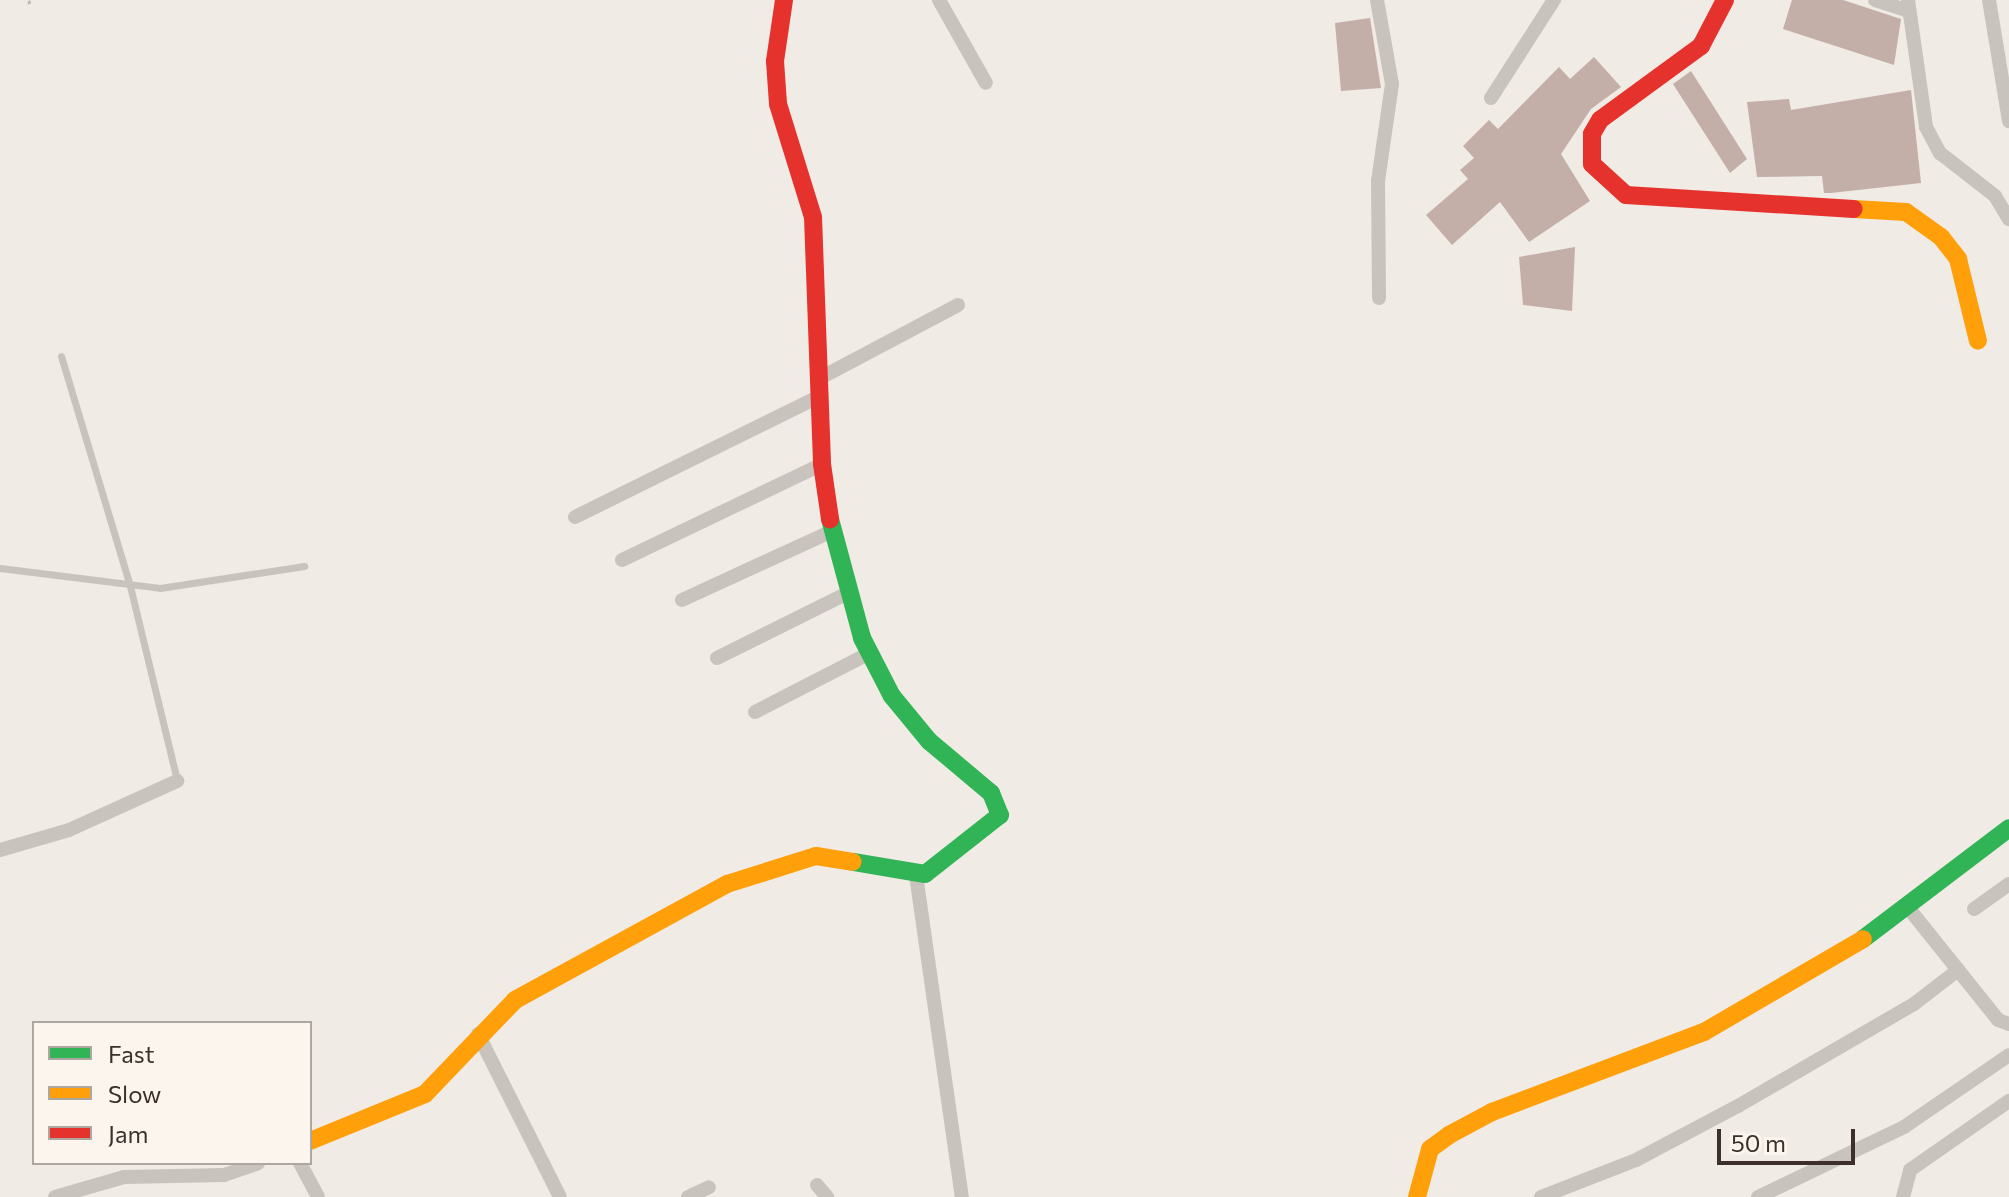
<!DOCTYPE html>
<html>
<head>
<meta charset="utf-8">
<style>
  body { margin:0 }
  #map { position:relative; width:2009px; height:1197px; overflow:hidden; background:#f0ebe5; font-family:Commissioner,sans-serif }
  div>[style] { position:absolute }
  .building>* { inset:0; background:#c3afa7 }
  .path>* { height:3px; margin-top:-1.5px; transform-origin:0; background:repeating-linear-gradient(90deg,#c2bbb6 0 4px,transparent 0 8px) }
  .lane>* { height:7px; margin:-3.5px; padding:0 3.5px; transform-origin:3.5px; border-radius:3.5px; background:#c9c3be }
  .street>* { height:14px; margin:-7px; padding:0 7px; transform-origin:7px; border-radius:7px; background:#c9c3be }
  .fast>* { height:18px; margin:-9px; padding:0 9px; transform-origin:9px; border-radius:9px; background:#30b455 }
  .slow>* { height:18px; margin:-9px; padding:0 9px; transform-origin:9px; border-radius:9px; background:#ff9f0a }
  .jam>* { height:18px; margin:-9px; padding:0 9px; transform-origin:9px; border-radius:9px; background:#e5322d }
  span { translate:-50% -50%; white-space:nowrap; text-align:center; line-height:1.15; -webkit-text-stroke:6px #fbf5ee; paint-order:stroke }
  .legend { position:absolute; left:32px; top:1021px; width:280px; height:144px; box-sizing:border-box; background:#fbf5ee; border:2px solid #aea6a0; margin:0; padding:10px 14px; list-style:none; font-size:24px; color:#3b302b }
  .legend li { display:flex; align-items:center; gap:16px; height:40px }
  .legend b { width:40px; border:2px solid #aea6a0 }
  .scale { position:absolute; left:1717px; top:1129px; width:138px; height:36px; box-sizing:border-box; border:4px solid #3b302b; border-top:0; padding-left:10px; font-size:24px; line-height:28px; white-space:nowrap; color:#3b302b; -webkit-text-stroke:6px #fbf5ee; paint-order:stroke }
</style>
</head>
<body>
<div id="map">
  <div class="building">
    <div style="clip-path:polygon(1792px 0,1843px 0,1901px 19px,1894px 65px,1783px 29px)"></div>
    <div style="clip-path:polygon(1370px 18px,1381px 88px,1341px 91px,1335px 23px)"></div>
    <div style="clip-path:polygon(1594px 57px,1621px 87px,1591px 109px,1561px 154px,1590px 201px,1529px 242px,1500px 202px,1452px 245px,1426px 215px,1468px 179px,1460px 170px,1474px 158px,1463px 146px,1489px 120px,1498px 129px,1559px 67px,1570px 79px)"></div>
    <div style="clip-path:polygon(1691px 71px,1747px 159px,1730px 173px,1673px 84px)"></div>
    <div style="clip-path:polygon(1911px 90px,1921px 183px,1831px 193px,1824px 193px,1822px 176px,1757px 177px,1747px 102px,1789px 99px,1791px 110px)"></div>
    <div style="clip-path:polygon(1575px 247px,1572px 311px,1523px 305px,1519px 257px)"></div>
  </div>
  <div class="path">
    <div style="left:29px;top:0;width:7px;rotate:82deg"></div>
  </div>
  <div class="lane">
    <div style="left:61px;top:356px;width:240px;rotate:73.3deg"></div>
    <div style="left:130px;top:586px;width:201px;rotate:76.4deg"></div>
    <div style="left:0;top:568px;width:161px;rotate:7.1deg"></div>
    <div style="left:160px;top:588px;width:146px;rotate:-8.7deg"></div>
  </div>
  <div class="street">
    <div style="left:939px;top:0;width:95px;rotate:60.5deg"></div>
    <div style="left:1377px;top:0;width:85px;rotate:79.9deg"></div>
    <div style="left:1392px;top:84px;width:98px;rotate:98.2deg"></div>
    <div style="left:1378px;top:181px;width:117px;rotate:89.5deg"></div>
    <div style="left:1875px;top:0;width:36px;rotate:18deg"></div>
    <div style="left:1908px;top:0;width:128px;rotate:81.9deg"></div>
    <div style="left:1926px;top:127px;width:30px;rotate:62deg"></div>
    <div style="left:1940px;top:153px;width:70px;rotate:38deg"></div>
    <div style="left:1995px;top:196px;width:27px;rotate:59deg"></div>
    <div style="left:1989px;top:0;width:123px;rotate:80.6deg"></div>
    <div style="left:1491px;top:98px;width:117px;rotate:-57.3deg"></div>
    <div style="left:822px;top:377px;width:154px;rotate:-27.9deg"></div>
    <div style="left:575px;top:517px;width:275px;rotate:-26.3deg"></div>
    <div style="left:622px;top:560px;width:222px;rotate:-25.6deg"></div>
    <div style="left:682px;top:600px;width:165px;rotate:-24.7deg"></div>
    <div style="left:717px;top:658px;width:146px;rotate:-26.4deg"></div>
    <div style="left:755px;top:712px;width:129px;rotate:-27.2deg"></div>
    <div style="left:0;top:850px;width:72px;rotate:-16.2deg"></div>
    <div style="left:69px;top:830px;width:119px;rotate:-24.4deg"></div>
    <div style="left:916px;top:875px;width:325px;rotate:81.9deg"></div>
    <div style="left:1906px;top:905px;width:147px;rotate:51.3deg"></div>
    <div style="left:1998px;top:1020px;width:12px;rotate:20deg"></div>
    <div style="left:1974px;top:909px;width:43px;rotate:-35.5deg"></div>
    <div style="left:478px;top:1034px;width:182px;rotate:63.3deg"></div>
    <div style="left:300px;top:1163px;width:38px;rotate:62deg"></div>
    <div style="left:817px;top:1185px;width:16px;rotate:50deg"></div>
    <div style="left:55px;top:1197px;width:72px;rotate:-16.2deg"></div>
    <div style="left:124px;top:1177px;width:100px;rotate:-1.1deg"></div>
    <div style="left:224px;top:1175px;width:36px;rotate:-19deg"></div>
    <div style="left:688px;top:1197px;width:23px;rotate:-25deg"></div>
    <div style="left:1541px;top:1197px;width:102px;rotate:-21.3deg"></div>
    <div style="left:1636px;top:1160px;width:115px;rotate:-27.9deg"></div>
    <div style="left:1738px;top:1106px;width:203px;rotate:-30.1deg"></div>
    <div style="left:1914px;top:1004px;width:56px;rotate:-37.7deg"></div>
    <div style="left:1758px;top:1197px;width:162px;rotate:-25.6deg"></div>
    <div style="left:1904px;top:1127px;width:127px;rotate:-34.4deg"></div>
    <div style="left:1903px;top:1197px;width:28px;rotate:-75deg"></div>
    <div style="left:1910px;top:1170px;width:121px;rotate:-34.9deg"></div>
  </div>
  <div class="fast">
    <div style="left:830px;top:519px;width:123px;rotate:74.9deg"></div>
    <div style="left:862px;top:638px;width:65px;rotate:62.7deg"></div>
    <div style="left:892px;top:696px;width:58px;rotate:50.6deg"></div>
    <div style="left:929px;top:741px;width:81px;rotate:40deg"></div>
    <div style="left:991px;top:793px;width:24px;rotate:68deg"></div>
    <div style="left:1000px;top:815px;width:95px;rotate:141.8deg"></div>
    <div style="left:925px;top:874px;width:73px;rotate:-170.5deg"></div>
    <div style="left:1863px;top:939px;width:183px;rotate:-37.2deg"></div>
  </div>
  <div class="slow">
    <div style="left:1854px;top:209px;width:52px;rotate:3.3deg"></div>
    <div style="left:1906px;top:212px;width:43px;rotate:35.5deg"></div>
    <div style="left:1941px;top:237px;width:28px;rotate:52deg"></div>
    <div style="left:1958px;top:259px;width:84px;rotate:76.3deg"></div>
    <div style="left:310px;top:1141px;width:124px;rotate:-22.2deg"></div>
    <div style="left:425px;top:1094px;width:130px;rotate:-46.2deg"></div>
    <div style="left:515px;top:1000px;width:242px;rotate:-28.7deg"></div>
    <div style="left:727px;top:884px;width:93px;rotate:-17.5deg"></div>
    <div style="left:816px;top:856px;width:37px;rotate:9deg"></div>
    <div style="left:1417px;top:1197px;width:50px;rotate:-74.8deg"></div>
    <div style="left:1430px;top:1149px;width:24px;rotate:-36deg"></div>
    <div style="left:1449px;top:1135px;width:49px;rotate:-28.1deg"></div>
    <div style="left:1492px;top:1112px;width:227px;rotate:-20.7deg"></div>
    <div style="left:1704px;top:1032px;width:184px;rotate:-30.3deg"></div>
  </div>
  <div class="jam">
    <div style="left:784px;top:0;width:62px;rotate:98.4deg"></div>
    <div style="left:775px;top:61px;width:43px;rotate:86deg"></div>
    <div style="left:778px;top:104px;width:118px;rotate:72.8deg"></div>
    <div style="left:813px;top:217px;width:247px;rotate:87.9deg"></div>
    <div style="left:822px;top:464px;width:56px;rotate:81.7deg"></div>
    <div style="left:1725px;top:0;width:52px;rotate:117.6deg"></div>
    <div style="left:1701px;top:46px;width:125px;rotate:143.8deg"></div>
    <div style="left:1600px;top:120px;width:16px;rotate:120deg"></div>
    <div style="left:1592px;top:134px;width:30px;rotate:90deg"></div>
    <div style="left:1592px;top:164px;width:46px;rotate:42.4deg"></div>
    <div style="left:1626px;top:195px;width:228px;rotate:3.5deg"></div>
  </div>
  <ul class="legend">
  <li><b style="height:10px;background:#30b455"></b>Fast</li>
  <li><b style="height:10px;background:#ff9f0a"></b>Slow</li>
  <li><b style="height:10px;background:#e5322d"></b>Jam</li>
  </ul>
  <div class="scale">50 m</div>
</div>
</body>
</html>
